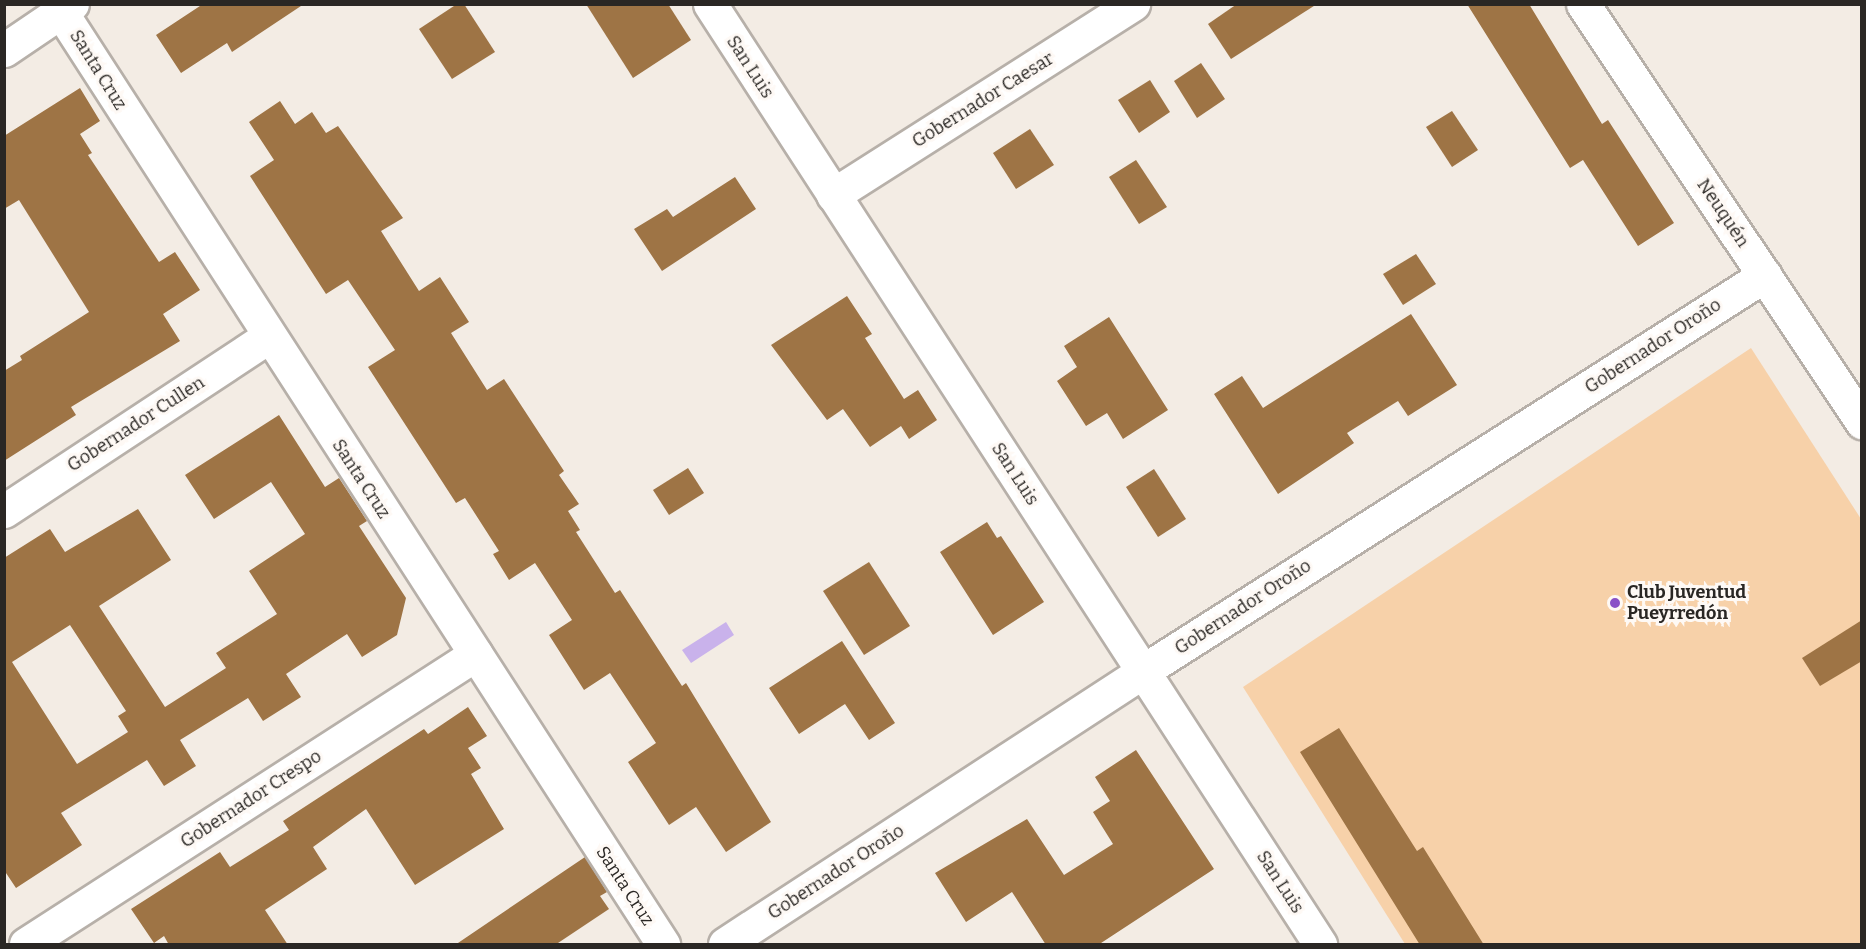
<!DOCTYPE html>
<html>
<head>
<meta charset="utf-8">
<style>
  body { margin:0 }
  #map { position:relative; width:1866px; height:949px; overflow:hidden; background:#f3ece4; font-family:Bitter,serif }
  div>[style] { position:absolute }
  .green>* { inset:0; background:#f7d1a9 }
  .water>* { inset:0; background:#c9b2eb }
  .building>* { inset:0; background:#9e7445 }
  .roads { filter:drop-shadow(2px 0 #b7b0a9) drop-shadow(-2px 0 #b7b0a9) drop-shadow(0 2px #b7b0a9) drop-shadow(0 -2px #b7b0a9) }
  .minor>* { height:33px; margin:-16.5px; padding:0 16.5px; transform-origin:16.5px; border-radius:16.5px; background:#fff }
  .tertiary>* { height:33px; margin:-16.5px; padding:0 16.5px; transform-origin:16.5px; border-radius:16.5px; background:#fff }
  .dots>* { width:16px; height:16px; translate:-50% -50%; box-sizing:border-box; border:3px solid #fef9f5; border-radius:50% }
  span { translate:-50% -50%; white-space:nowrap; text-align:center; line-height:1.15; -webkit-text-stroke:6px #fef9f5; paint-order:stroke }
  .street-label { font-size:18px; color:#2a2724 }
  .poi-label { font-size:18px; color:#2a2724; font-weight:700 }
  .left { translate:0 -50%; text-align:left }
  .frame { position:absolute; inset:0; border:6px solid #2a2724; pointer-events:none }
</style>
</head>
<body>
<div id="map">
  <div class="green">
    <div style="clip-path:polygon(1751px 348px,1861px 519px,1861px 944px,1405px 944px,1243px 687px)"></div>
  </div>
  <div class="water">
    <div style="clip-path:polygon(726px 622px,734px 635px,691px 663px,682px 650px)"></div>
  </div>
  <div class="building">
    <div style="clip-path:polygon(203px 4px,304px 4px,232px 52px,227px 43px,181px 73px,156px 35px)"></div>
    <div style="clip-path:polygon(457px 4px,464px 4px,495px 52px,452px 79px,419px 29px)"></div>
    <div style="clip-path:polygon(586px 4px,668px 4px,691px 40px,633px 78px)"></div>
    <div style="clip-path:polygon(1237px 4px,1317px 4px,1231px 59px,1208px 24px)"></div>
    <div style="clip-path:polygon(1467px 4px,1529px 4px,1602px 124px,1608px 120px,1674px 223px,1638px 246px,1583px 160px,1570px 168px)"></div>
    <div style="clip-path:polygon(1201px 63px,1225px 99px,1197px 118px,1174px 81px)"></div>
    <div style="clip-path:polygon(1150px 80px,1170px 112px,1139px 133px,1118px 100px)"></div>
    <div style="clip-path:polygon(80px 88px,100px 121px,80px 134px,92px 153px,88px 155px,159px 262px,175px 252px,200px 290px,163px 314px,180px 341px,71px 407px,76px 415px,4px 461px,4px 371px,22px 360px,20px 356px,89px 312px,19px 200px,4px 209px,4px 136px)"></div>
    <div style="clip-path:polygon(280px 101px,295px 124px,312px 112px,326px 133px,338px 126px,403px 218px,381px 231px,419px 291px,440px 277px,469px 322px,451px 333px,487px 390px,504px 379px,564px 471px,559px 475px,579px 504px,568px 511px,580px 530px,576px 532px,615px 593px,620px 590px,682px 686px,686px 683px,771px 822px,726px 852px,696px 807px,669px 825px,628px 762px,656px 743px,610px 673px,584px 690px,549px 635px,572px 620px,535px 563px,509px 580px,493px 554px,499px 551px,465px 498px,456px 503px,368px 367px,395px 350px,348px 280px,326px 294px,250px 176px,274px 160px,249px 122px)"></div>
    <div style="clip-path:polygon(1452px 111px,1478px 150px,1452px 167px,1426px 127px)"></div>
    <div style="clip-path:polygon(1030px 129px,1054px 165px,1016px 189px,993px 153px)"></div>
    <div style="clip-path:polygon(1136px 160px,1167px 207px,1139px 224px,1109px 177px)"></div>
    <div style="clip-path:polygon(735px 177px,756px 209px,662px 271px,634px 229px,667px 209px,673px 217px)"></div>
    <div style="clip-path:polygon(1416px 254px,1436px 284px,1403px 305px,1383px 274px)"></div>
    <div style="clip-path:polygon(847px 296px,872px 334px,865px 338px,904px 399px,918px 390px,937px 420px,909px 439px,901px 426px,870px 447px,843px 409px,827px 420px,771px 345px)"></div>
    <div style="clip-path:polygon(1411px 314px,1457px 385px,1408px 416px,1398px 401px,1347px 433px,1354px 443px,1278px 494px,1214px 394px,1242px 376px,1263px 408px)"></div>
    <div style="clip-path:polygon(1109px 317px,1168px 410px,1123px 439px,1107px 413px,1086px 426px,1057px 381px,1077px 367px,1064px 346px)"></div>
    <div style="clip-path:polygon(evenodd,279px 415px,325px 487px,339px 478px,367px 521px,359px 526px,406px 598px,397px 635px,362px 657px,347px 634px,286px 674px,301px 697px,263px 721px,248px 698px,180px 740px,196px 766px,164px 786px,147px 760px,61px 813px,82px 845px,16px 888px,4px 870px,4px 558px,50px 529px,65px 552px,138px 509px,171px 560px,99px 606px,165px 707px,226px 668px,216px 653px,277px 614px,249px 571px,305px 534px,271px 482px,214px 519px,185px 475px,279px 415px,70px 625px,126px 711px,118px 716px,128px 732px,77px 764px,12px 662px,70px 625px)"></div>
    <div style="clip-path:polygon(688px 468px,704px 493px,669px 515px,653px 490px)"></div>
    <div style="clip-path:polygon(1154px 469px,1186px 519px,1158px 537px,1126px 487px)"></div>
    <div style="clip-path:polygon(987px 522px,997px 538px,1001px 536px,1044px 602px,993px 635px,940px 552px)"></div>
    <div style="clip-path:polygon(869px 562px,910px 626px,864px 655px,823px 591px)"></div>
    <div style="clip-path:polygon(1862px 620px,1862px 661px,1820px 686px,1802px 658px)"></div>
    <div style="clip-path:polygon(842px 641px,895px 723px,869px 740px,845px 704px,799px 734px,769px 688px)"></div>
    <div style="clip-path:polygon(468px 707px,487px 736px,468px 748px,481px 768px,471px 774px,504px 829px,415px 885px,366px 809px,313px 847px,327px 869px,265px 910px,288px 945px,169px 945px,164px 936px,154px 943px,131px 909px,220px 852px,230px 867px,289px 830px,283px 821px,424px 729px,428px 734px)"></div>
    <div style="clip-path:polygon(1339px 728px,1417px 851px,1423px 847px,1484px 945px,1420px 945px,1300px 752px)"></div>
    <div style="clip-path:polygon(1136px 750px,1214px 869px,1098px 945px,1046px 945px,1012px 892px,966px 922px,935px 873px,1027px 819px,1064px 875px,1113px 844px,1093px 812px,1110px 801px,1095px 777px)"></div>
    <div style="clip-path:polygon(585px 857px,607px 892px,600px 896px,609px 909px,555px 945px,455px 945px)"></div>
  </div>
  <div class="roads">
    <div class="minor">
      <div style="left:710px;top:4px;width:1121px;rotate:57.02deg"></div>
      <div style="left:61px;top:12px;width:1110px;rotate:57.14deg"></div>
      <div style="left:833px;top:195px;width:356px;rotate:-32.5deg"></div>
      <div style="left:4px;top:511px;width:316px;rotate:-33.4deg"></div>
      <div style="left:26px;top:944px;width:535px;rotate:-32.8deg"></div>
      <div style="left:725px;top:944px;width:499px;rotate:-33.1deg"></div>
      <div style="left:1143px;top:671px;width:737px;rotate:-32.48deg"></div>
    </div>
    <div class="tertiary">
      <div style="left:1583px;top:4px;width:503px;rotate:56.28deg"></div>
      <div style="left:4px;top:50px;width:82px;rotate:-34.1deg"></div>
    </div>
  </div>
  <div class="dots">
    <div style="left:1615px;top:603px;background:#8950c7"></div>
  </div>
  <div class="street-label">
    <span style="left:750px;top:67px;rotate:57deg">San Luis</span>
    <span style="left:98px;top:70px;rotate:58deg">Santa Cruz</span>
    <span style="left:983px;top:100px;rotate:-32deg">Gobernador Caesar</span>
    <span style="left:1723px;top:213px;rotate:56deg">Neuquén</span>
    <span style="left:1653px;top:346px;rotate:-33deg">Gobernador Oroño</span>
    <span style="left:136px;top:424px;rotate:-33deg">Gobernador Cullen</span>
    <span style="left:1015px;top:474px;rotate:57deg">San Luis</span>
    <span style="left:361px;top:479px;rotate:57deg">Santa Cruz</span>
    <span style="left:1243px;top:607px;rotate:-33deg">Gobernador Oroño</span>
    <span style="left:251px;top:799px;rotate:-33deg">Gobernador Crespo</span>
    <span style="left:836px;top:872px;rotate:-33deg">Gobernador Oroño</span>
    <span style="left:1280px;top:882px;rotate:57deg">San Luis</span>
    <span style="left:625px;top:886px;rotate:57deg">Santa Cruz</span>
  </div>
  <div class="poi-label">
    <span class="left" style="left:1627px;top:603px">Club Juventud<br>Pueyrredón</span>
  </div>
  <div class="frame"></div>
</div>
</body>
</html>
